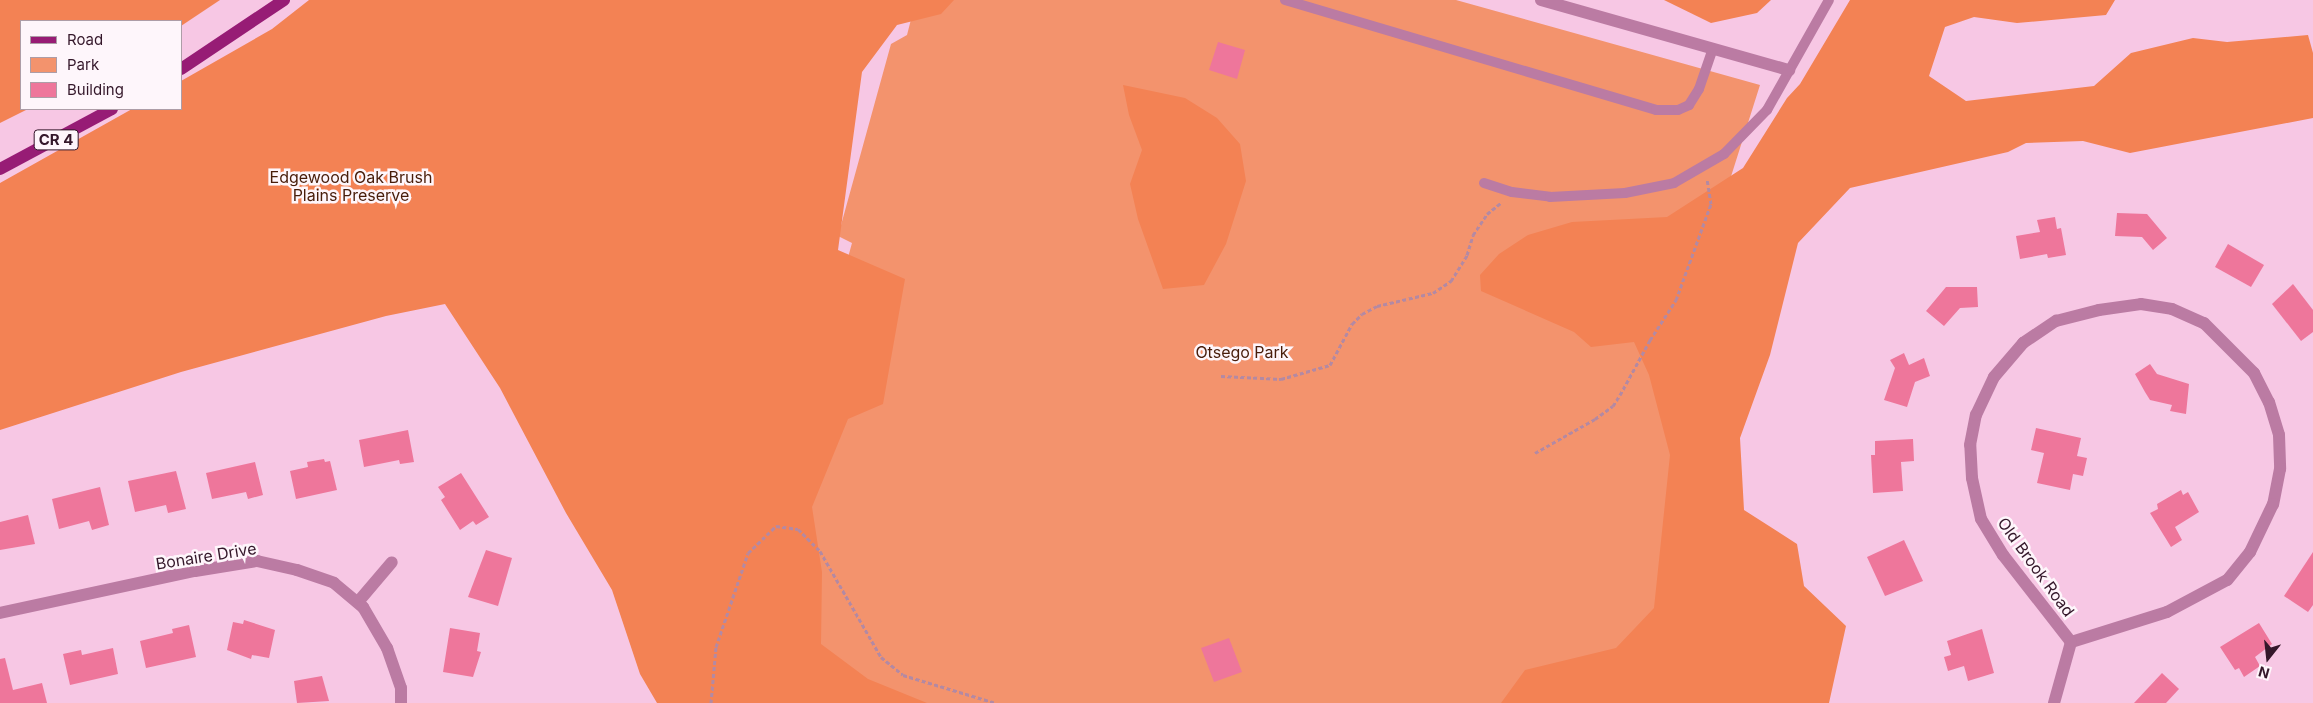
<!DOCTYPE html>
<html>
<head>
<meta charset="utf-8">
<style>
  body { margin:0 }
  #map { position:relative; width:2313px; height:703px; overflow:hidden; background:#f7c7e4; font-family:Inter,sans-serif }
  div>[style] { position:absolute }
  .green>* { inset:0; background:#f3936d }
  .forest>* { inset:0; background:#f38254 }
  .building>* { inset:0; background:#ee769b }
  .path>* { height:3px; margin-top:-1.5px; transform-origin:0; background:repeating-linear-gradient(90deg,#b389a3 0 4px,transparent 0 6.5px) }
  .lane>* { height:10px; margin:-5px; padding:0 5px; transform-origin:5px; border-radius:5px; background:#bb7ba3 }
  .street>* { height:12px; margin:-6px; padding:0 6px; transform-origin:6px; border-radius:6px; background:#bb7ba3 }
  .primary>* { height:12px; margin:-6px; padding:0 6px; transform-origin:6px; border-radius:6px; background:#971c75 }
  span { translate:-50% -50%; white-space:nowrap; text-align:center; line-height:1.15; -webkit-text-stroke:5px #fef6fb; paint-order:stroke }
  .shield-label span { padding:1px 4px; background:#fef6fb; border:1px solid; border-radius:4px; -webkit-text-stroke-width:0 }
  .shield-label { font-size:15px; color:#34172a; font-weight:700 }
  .park-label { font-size:16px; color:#481d0a }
  .street-label { font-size:16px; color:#34172a }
  .legend { position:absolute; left:20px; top:20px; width:162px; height:90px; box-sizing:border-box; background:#fef6fb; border:1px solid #ad9da7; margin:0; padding:6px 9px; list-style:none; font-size:15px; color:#34172a }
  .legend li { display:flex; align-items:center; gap:10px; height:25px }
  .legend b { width:25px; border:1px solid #ad9da7 }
  .north { position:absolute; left:2243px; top:633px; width:50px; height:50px; -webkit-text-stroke:4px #fef6fb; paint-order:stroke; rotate:196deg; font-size:14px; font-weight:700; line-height:20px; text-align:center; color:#34172a }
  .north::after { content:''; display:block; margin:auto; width:18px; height:22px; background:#34172a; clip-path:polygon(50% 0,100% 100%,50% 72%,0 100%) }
</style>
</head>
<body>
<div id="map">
  <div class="green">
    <div style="clip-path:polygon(916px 0,1456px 0,1760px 85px,1663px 391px,1708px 533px,1655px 703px,725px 703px,852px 243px,838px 236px,891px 44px,907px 35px)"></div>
  </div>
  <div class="forest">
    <div style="clip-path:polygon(0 0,220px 0,181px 26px,181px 21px,21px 21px,21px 109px,28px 109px,0 123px)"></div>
    <div style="clip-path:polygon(309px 0,954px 0,941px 14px,897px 25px,862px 72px,838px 250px,905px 279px,883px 404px,848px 419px,812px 507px,822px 572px,821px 644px,868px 679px,927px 703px,657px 703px,640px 674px,612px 590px,566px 513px,500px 388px,445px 304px,386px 316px,181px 372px,0 430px,0 183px,132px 109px,181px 109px,181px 81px,272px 29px)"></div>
    <div style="clip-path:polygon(1664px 0,1771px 0,1757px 13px,1711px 23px)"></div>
    <div style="clip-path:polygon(1850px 0,2115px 0,2106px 15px,2017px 23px,1974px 17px,1945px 27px,1929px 76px,1966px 101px,2094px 86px,2131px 53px,2193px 38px,2227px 42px,2308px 35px,2313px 53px,2313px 118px,2130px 153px,2083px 141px,2026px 143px,2008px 152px,1850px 188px,1798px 243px,1770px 355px,1740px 438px,1744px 510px,1797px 544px,1804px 586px,1846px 626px,1829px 703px,1501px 703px,1525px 670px,1616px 648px,1654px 608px,1670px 455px,1649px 375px,1634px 342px,1591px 347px,1574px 332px,1481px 291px,1480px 275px,1499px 254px,1528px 235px,1572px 222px,1667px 217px,1743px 168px,1787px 98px,1800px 84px)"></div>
    <div style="clip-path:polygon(1123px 85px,1185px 98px,1217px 118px,1240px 144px,1246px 181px,1226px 244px,1204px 285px,1163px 289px,1138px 219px,1130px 184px,1142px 150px,1129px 115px)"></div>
  </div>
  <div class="building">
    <div style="clip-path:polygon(1218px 42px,1245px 50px,1237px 79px,1209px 70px)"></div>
    <div style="clip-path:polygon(2117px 213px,2147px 214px,2167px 238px,2153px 250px,2142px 237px,2115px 236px)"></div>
    <div style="clip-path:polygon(2055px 217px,2057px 229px,2061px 228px,2066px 255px,2048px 258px,2047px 254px,2020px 259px,2016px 236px,2040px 232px,2037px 220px)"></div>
    <div style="clip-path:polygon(2228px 244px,2264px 265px,2251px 287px,2215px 267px)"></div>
    <div style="clip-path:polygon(2293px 284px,2313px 310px,2313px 332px,2301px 341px,2272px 304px)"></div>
    <div style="clip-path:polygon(1946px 287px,1977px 287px,1978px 307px,1960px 308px,1944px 326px,1926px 311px)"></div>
    <div style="clip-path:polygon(1904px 353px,1909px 365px,1924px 358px,1930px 376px,1915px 382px,1907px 407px,1884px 400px,1895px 368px,1890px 360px)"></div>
    <div style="clip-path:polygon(2150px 364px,2157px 374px,2189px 384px,2186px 414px,2170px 411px,2172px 405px,2150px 400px,2145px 392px,2135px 374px)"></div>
    <div style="clip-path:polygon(2036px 428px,2081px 438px,2077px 456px,2087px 458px,2083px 476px,2073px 474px,2070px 490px,2037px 483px,2044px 453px,2031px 450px)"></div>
    <div style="clip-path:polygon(408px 430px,414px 462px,400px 464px,399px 460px,364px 467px,359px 440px)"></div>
    <div style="clip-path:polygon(1913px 439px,1914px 461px,1901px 462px,1903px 491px,1873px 493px,1871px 455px,1875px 455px,1875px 441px)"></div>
    <div style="clip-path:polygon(324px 459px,325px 462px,330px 461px,337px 490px,296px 499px,290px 471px,308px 467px,307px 462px)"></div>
    <div style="clip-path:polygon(255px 462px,263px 495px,248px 499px,246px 492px,212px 499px,206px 473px)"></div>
    <div style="clip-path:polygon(176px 471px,186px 509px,168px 513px,166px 505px,135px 512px,128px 481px)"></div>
    <div style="clip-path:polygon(461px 473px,489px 517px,476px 525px,473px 521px,460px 530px,441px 500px,445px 497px,438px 487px)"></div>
    <div style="clip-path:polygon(100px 487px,109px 525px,92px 530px,89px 521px,59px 529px,52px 499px)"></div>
    <div style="clip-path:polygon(2181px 490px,2183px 495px,2188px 492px,2199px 512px,2175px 527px,2182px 540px,2171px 547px,2150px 513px,2158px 509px,2157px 504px)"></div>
    <div style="clip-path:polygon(28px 515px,35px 544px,0 550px,0 522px)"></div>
    <div style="clip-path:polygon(1904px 540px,1923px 581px,1885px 596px,1867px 557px)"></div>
    <div style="clip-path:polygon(486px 550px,512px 558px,498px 606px,468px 597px)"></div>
    <div style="clip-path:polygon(2313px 552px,2313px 605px,2308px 612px,2284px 596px)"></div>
    <div style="clip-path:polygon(244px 620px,275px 630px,269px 658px,252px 655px,251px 659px,227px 650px,233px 622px,243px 624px)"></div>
    <div style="clip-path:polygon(2259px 623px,2272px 644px,2255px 657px,2260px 666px,2244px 677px,2239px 668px,2235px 670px,2220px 647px)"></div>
    <div style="clip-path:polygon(189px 625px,196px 657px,146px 668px,140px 641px,173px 633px,172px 629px)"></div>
    <div style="clip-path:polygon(450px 628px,480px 633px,477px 651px,481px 652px,473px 677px,443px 672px)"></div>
    <div style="clip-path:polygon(1982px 629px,1994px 673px,1968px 681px,1964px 666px,1948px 671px,1944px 657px,1951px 655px,1947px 641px)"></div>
    <div style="clip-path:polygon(1229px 638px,1242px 672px,1214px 682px,1201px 648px)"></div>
    <div style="clip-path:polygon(113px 648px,118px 674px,70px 685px,63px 654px,81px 650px,82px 655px)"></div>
    <div style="clip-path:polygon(5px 658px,13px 690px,42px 683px,47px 703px,0 703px,0 659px)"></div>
    <div style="clip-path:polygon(2162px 673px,2179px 689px,2166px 703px,2134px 703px)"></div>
    <div style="clip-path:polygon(322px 676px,329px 701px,297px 703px,294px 681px)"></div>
  </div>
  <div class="path">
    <div style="left:1221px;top:376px;width:60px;rotate:2.9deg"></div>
    <div style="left:1281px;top:379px;width:51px;rotate:-15.9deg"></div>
    <div style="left:1330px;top:365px;width:47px;rotate:-61.8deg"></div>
    <div style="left:1352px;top:324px;width:14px;rotate:-45deg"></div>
    <div style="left:1362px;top:314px;width:17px;rotate:-28deg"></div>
    <div style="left:1377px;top:306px;width:57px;rotate:-13.1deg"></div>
    <div style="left:1433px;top:293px;width:22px;rotate:-34deg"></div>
    <div style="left:1451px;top:281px;width:31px;rotate:-58deg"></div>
    <div style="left:1467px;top:255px;width:21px;rotate:-73deg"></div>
    <div style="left:1473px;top:235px;width:25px;rotate:-56deg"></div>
    <div style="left:1487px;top:214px;width:19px;rotate:-39deg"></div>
    <div style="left:1535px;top:453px;width:69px;rotate:-29.5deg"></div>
    <div style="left:1595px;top:419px;width:22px;rotate:-36deg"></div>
    <div style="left:1613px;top:406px;width:13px;rotate:-58deg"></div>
    <div style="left:1620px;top:395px;width:63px;rotate:-61.4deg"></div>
    <div style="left:1650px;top:340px;width:48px;rotate:-57deg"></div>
    <div style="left:1676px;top:300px;width:102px;rotate:-70deg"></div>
    <div style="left:1711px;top:204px;width:25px;rotate:-99deg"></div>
    <div style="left:711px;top:703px;width:56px;rotate:-84.9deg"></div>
    <div style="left:716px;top:647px;width:99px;rotate:-71.2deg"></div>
    <div style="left:748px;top:553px;width:39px;rotate:-44deg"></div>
    <div style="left:776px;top:526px;width:22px;rotate:8deg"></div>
    <div style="left:798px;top:529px;width:31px;rotate:45deg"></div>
    <div style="left:820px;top:551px;width:122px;rotate:60.1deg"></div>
    <div style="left:881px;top:657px;width:28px;rotate:39deg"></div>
    <div style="left:903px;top:675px;width:97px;rotate:16.8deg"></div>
  </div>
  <div class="lane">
    <div style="left:1285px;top:0;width:387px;rotate:16.5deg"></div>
    <div style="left:1656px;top:110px;width:22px"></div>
    <div style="left:1678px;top:110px;width:12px;rotate:-24deg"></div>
    <div style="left:1689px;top:105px;width:19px;rotate:-58deg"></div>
    <div style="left:1699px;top:89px;width:43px;rotate:-71.1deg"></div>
    <div style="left:1484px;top:183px;width:29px;rotate:18deg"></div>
    <div style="left:1512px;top:192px;width:38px;rotate:7deg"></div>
    <div style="left:1550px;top:197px;width:75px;rotate:-3.1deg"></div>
    <div style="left:1625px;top:193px;width:50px;rotate:-11.5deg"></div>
    <div style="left:1674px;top:183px;width:58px;rotate:-30.1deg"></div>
    <div style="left:1724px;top:154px;width:62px;rotate:-45.7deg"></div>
    <div style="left:1767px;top:110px;width:126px;rotate:-60.6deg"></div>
  </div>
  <div class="street">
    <div style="left:1541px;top:0;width:258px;rotate:15.8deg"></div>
    <div style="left:2141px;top:304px;width:31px;rotate:9deg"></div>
    <div style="left:2172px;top:309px;width:35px;rotate:24deg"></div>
    <div style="left:2204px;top:323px;width:71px;rotate:45deg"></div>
    <div style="left:2254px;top:373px;width:33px;rotate:63deg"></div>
    <div style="left:2269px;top:402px;width:34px;rotate:73deg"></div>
    <div style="left:2279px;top:435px;width:34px;rotate:88deg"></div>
    <div style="left:2280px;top:469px;width:36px;rotate:101deg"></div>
    <div style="left:2273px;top:504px;width:53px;rotate:115.6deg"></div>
    <div style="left:2250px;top:552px;width:36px;rotate:129deg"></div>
    <div style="left:2227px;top:580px;width:68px;rotate:151.9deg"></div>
    <div style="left:2167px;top:612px;width:101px;rotate:162.6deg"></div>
    <div style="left:2071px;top:642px;width:110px;rotate:-128deg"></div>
    <div style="left:2003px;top:555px;width:42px;rotate:-121.4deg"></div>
    <div style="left:1981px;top:519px;width:42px;rotate:-102.4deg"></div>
    <div style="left:1972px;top:478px;width:33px;rotate:-93deg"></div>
    <div style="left:1970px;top:445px;width:31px;rotate:-79deg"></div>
    <div style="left:1976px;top:415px;width:42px;rotate:-64.7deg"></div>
    <div style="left:1994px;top:377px;width:45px;rotate:-49.5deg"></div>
    <div style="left:2023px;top:343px;width:40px;rotate:-34deg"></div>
    <div style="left:2056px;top:321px;width:44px;rotate:-14.3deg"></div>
    <div style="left:2099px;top:310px;width:42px;rotate:-8.1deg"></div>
    <div style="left:358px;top:602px;width:52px;rotate:-49.6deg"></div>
    <div style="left:0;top:613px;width:199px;rotate:-12.2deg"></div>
    <div style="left:195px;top:571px;width:63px;rotate:-9.2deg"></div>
    <div style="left:257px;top:561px;width:41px;rotate:12.7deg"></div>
    <div style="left:297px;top:570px;width:39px;rotate:19deg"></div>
    <div style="left:334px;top:583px;width:38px;rotate:40deg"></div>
    <div style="left:363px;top:607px;width:48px;rotate:59.7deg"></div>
    <div style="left:387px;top:648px;width:42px;rotate:70.7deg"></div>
    <div style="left:401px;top:688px;width:15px;rotate:90deg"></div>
    <div style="left:2054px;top:703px;width:63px;rotate:-74.4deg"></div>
  </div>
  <div class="primary">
    <div style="left:181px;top:69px;width:124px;rotate:-33.8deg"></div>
    <div style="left:0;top:169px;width:127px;rotate:-28.2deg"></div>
  </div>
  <div class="shield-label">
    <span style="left:56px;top:140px">CR 4</span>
  </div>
  <div class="park-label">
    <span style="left:351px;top:186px">Edgewood Oak Brush<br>Plains Preserve</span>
    <span style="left:1242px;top:352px">Otsego Park</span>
  </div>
  <div class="street-label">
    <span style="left:206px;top:556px;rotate:-9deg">Bonaire Drive</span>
    <span style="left:2036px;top:567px;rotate:54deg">Old Brook Road</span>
  </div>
  <ul class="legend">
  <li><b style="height:6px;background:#971c75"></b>Road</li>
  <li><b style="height:14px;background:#f3936d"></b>Park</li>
  <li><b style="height:14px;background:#ee769b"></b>Building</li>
  </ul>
  <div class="north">N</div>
</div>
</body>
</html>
